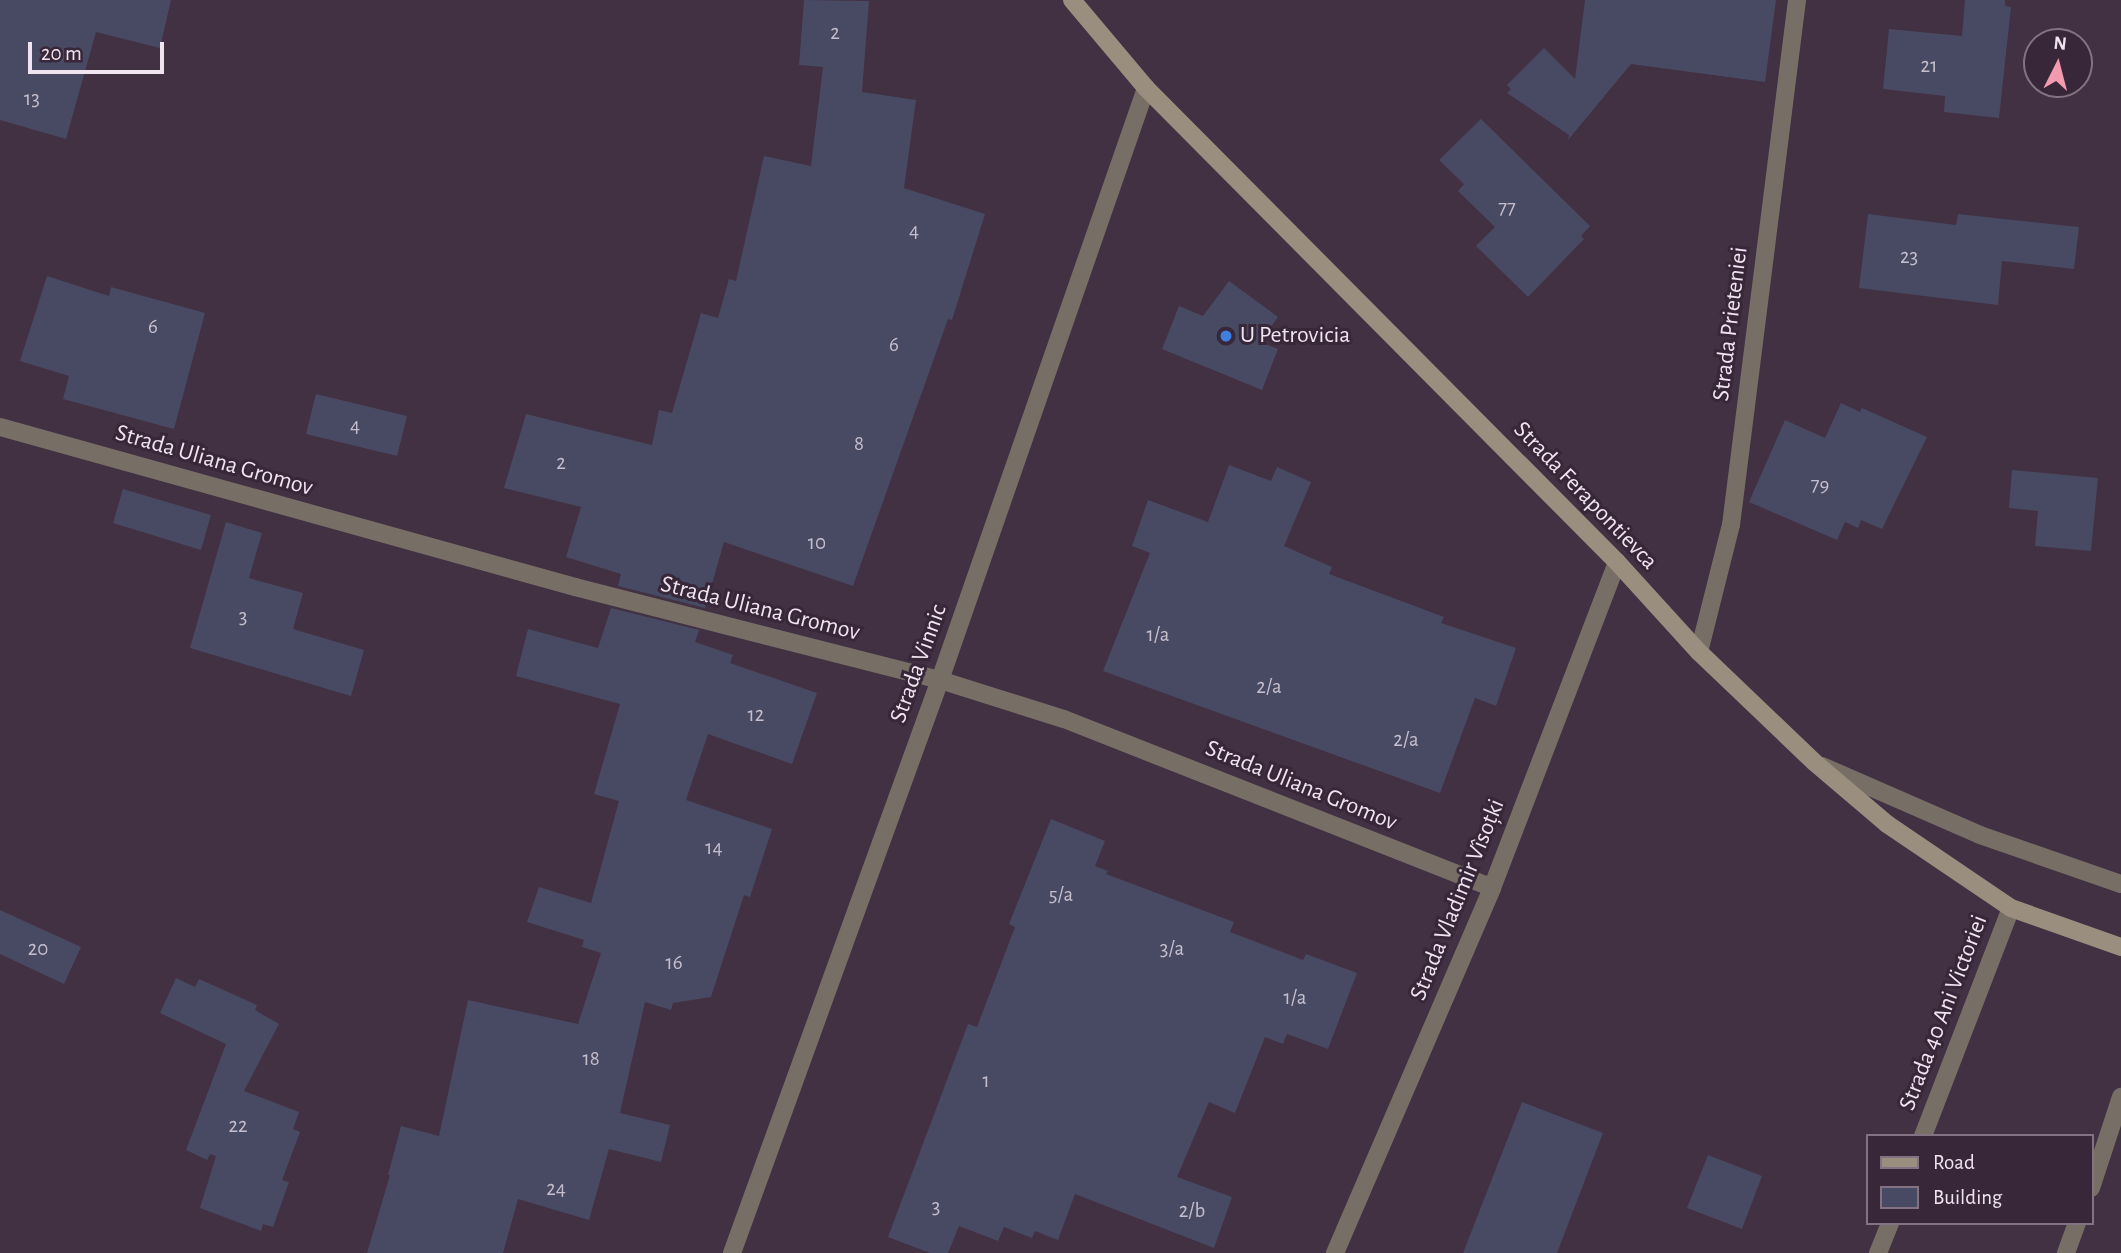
<!DOCTYPE html>
<html>
<head>
<meta charset="utf-8">
<style>
  body { margin:0 }
  #map { position:relative; width:2121px; height:1253px; overflow:hidden; background:#423043; font-family:"Alegreya Sans",sans-serif }
  div>[style] { position:absolute }
  .building>* { inset:0; background:#484a63 }
  .service>* { height:18px; margin:-9px; padding:0 9px; transform-origin:9px; border-radius:9px; background:#776f65 }
  .minor>* { height:18px; margin:-9px; padding:0 9px; transform-origin:9px; border-radius:9px; background:#776f65 }
  .secondary>* { height:18px; margin:-9px; padding:0 9px; transform-origin:9px; border-radius:9px; background:#9a8e7e }
  .dots>* { width:19px; height:19px; translate:-50% -50%; box-sizing:border-box; border:4px solid #382639; border-radius:50% }
  span { translate:-50% -50%; white-space:nowrap; text-align:center; line-height:1.15; -webkit-text-stroke:6px #382639; paint-order:stroke }
  .number-label { font-size:21px; color:#c6becd }
  .number-label span { -webkit-text-stroke-width:0 }
  .street-label { font-size:24px; color:#f0e4f0 }
  .poi-label { font-size:24px; color:#f0e4f0 }
  .left { translate:0 -50%; text-align:left }
  .legend { position:absolute; left:1866px; top:1134px; width:228px; height:91px; box-sizing:border-box; background:#382639; border:2px solid #827282; margin:0; padding:9px 12px; list-style:none; font-size:21px; color:#f0e4f0 }
  .legend li { display:flex; align-items:center; gap:14px; height:35px }
  .legend b { width:35px; border:2px solid #827282 }
  .north { position:absolute; left:2023px; top:28px; width:70px; height:70px; box-sizing:border-box; background:#382639; border:2px solid #827282; border-radius:50%; rotate:6deg; font-size:19px; font-weight:700; line-height:28px; text-align:center; color:#f0e4f0 }
  .north::after { content:''; display:block; margin:auto; width:24px; height:32px; background:#f29aaf; clip-path:polygon(50% 0,100% 100%,50% 72%,0 100%) }
  .scale { position:absolute; left:28px; top:42px; width:136px; height:32px; box-sizing:border-box; border:4px solid #f0e4f0; border-top:0; padding-left:9px; font-size:21px; line-height:24px; white-space:nowrap; color:#f0e4f0; -webkit-text-stroke:5px #382639; paint-order:stroke }
</style>
</head>
<body>
<div id="map">
  <div class="building">
    <div style="clip-path:polygon(0 0,171px 0,160px 48px,96px 32px,66px 139px,0 120px)"></div>
    <div style="clip-path:polygon(804px 0,869px 1px,862px 92px,916px 100px,904px 188px,985px 214px,952px 320px,948px 319px,853px 586px,724px 542px,705px 608px,618px 586px,621px 574px,566px 557px,581px 507px,504px 488px,526px 414px,652px 445px,659px 410px,672px 413px,701px 313px,718px 318px,729px 279px,736px 281px,764px 156px,811px 166px,823px 67px,799px 65px)"></div>
    <div style="clip-path:polygon(1585px 0,1776px 0,1765px 82px,1631px 64px,1568px 140px,1569px 135px,1507px 93px,1511px 89px,1507px 85px,1544px 48px,1575px 79px)"></div>
    <div style="clip-path:polygon(1965px 0,2005px 0,2005px 6px,2011px 7px,1999px 118px,1944px 112px,1945px 96px,1883px 89px,1889px 29px,1962px 36px)"></div>
    <div style="clip-path:polygon(1481px 119px,1590px 226px,1581px 236px,1584px 239px,1528px 297px,1476px 246px,1495px 227px,1458px 191px,1464px 184px,1439px 160px)"></div>
    <div style="clip-path:polygon(1868px 214px,1956px 225px,1958px 214px,2079px 227px,2074px 269px,2002px 261px,1998px 305px,1859px 288px)"></div>
    <div style="clip-path:polygon(47px 276px,109px 296px,111px 287px,205px 313px,174px 429px,63px 399px,69px 376px,20px 361px)"></div>
    <div style="clip-path:polygon(1229px 281px,1278px 317px,1260px 342px,1278px 349px,1262px 390px,1162px 349px,1179px 306px,1203px 316px)"></div>
    <div style="clip-path:polygon(316px 394px,407px 416px,397px 456px,306px 434px)"></div>
    <div style="clip-path:polygon(1841px 403px,1860px 412px,1862px 408px,1927px 437px,1882px 529px,1861px 520px,1858px 528px,1845px 522px,1837px 540px,1749px 502px,1785px 420px,1825px 438px)"></div>
    <div style="clip-path:polygon(1229px 465px,1271px 481px,1277px 467px,1311px 482px,1284px 546px,1332px 567px,1329px 574px,1444px 617px,1441px 623px,1516px 648px,1496px 706px,1475px 698px,1440px 793px,1103px 671px,1150px 553px,1132px 546px,1148px 500px,1208px 522px)"></div>
    <div style="clip-path:polygon(2012px 470px,2098px 478px,2091px 551px,2035px 546px,2038px 511px,2009px 508px)"></div>
    <div style="clip-path:polygon(123px 489px,211px 515px,201px 550px,113px 523px)"></div>
    <div style="clip-path:polygon(226px 522px,262px 533px,249px 578px,303px 593px,293px 629px,364px 650px,351px 696px,190px 648px)"></div>
    <div style="clip-path:polygon(611px 608px,699px 630px,695px 642px,733px 655px,730px 663px,817px 693px,792px 764px,708px 734px,686px 800px,772px 829px,750px 897px,744px 895px,711px 997px,673px 1003px,671px 1010px,645px 1002px,620px 1113px,670px 1125px,661px 1162px,609px 1149px,589px 1220px,518px 1199px,503px 1253px,367px 1253px,390px 1175px,388px 1175px,401px 1126px,439px 1136px,468px 1000px,578px 1024px,601px 953px,582px 947px,584px 940px,527px 922px,539px 887px,591px 903px,619px 801px,594px 794px,620px 704px,516px 676px,528px 629px,598px 648px)"></div>
    <div style="clip-path:polygon(1051px 819px,1105px 841px,1095px 866px,1108px 871px,1106px 874px,1234px 922px,1230px 932px,1303px 960px,1306px 954px,1357px 973px,1328px 1049px,1287px 1034px,1283px 1044px,1265px 1037px,1235px 1113px,1209px 1102px,1177px 1177px,1232px 1197px,1214px 1248px,1075px 1194px,1058px 1240px,1035px 1231px,1032px 1238px,1004px 1227px,998px 1241px,959px 1226px,948px 1253px,930px 1253px,888px 1237px,968px 1024px,977px 1027px,1015px 927px,1009px 924px)"></div>
    <div style="clip-path:polygon(0 910px,81px 947px,64px 984px,0 954px)"></div>
    <div style="clip-path:polygon(176px 978px,195px 987px,199px 979px,257px 1005px,255px 1010px,279px 1024px,244px 1091px,299px 1112px,293px 1129px,300px 1132px,282px 1180px,289px 1182px,273px 1227px,263px 1224px,261px 1231px,200px 1208px,216px 1156px,210px 1154px,207px 1160px,186px 1150px,226px 1044px,160px 1013px)"></div>
    <div style="clip-path:polygon(1522px 1102px,1603px 1133px,1557px 1253px,1463px 1253px)"></div>
    <div style="clip-path:polygon(1708px 1155px,1762px 1176px,1742px 1229px,1687px 1208px)"></div>
  </div>
  <div class="service">
    <div style="left:1822px;top:766px;width:172px;rotate:23.6deg"></div>
    <div style="left:1980px;top:835px;width:149px;rotate:19.2deg"></div>
    <div style="left:2091px;top:1188px;width:96px;rotate:-71.8deg"></div>
    <div style="left:2066px;top:1253px;width:32px;rotate:-70deg"></div>
  </div>
  <div class="minor">
    <div style="left:0;top:427px;width:597px;rotate:15.55deg"></div>
    <div style="left:575px;top:587px;width:377px;rotate:14.3deg"></div>
    <div style="left:940px;top:680px;width:130px;rotate:17.5deg"></div>
    <div style="left:1064px;top:719px;width:460px;rotate:21.5deg"></div>
    <div style="left:1699px;top:652px;width:131px;rotate:-75.9deg"></div>
    <div style="left:1731px;top:525px;width:529px;rotate:-82.83deg"></div>
    <div style="left:1923px;top:1136px;width:244px;rotate:-68.9deg"></div>
    <div style="left:732px;top:1253px;width:610px;rotate:-70.05deg"></div>
    <div style="left:940px;top:680px;width:627px;rotate:-70.81deg"></div>
    <div style="left:1335px;top:1253px;width:397px;rotate:-66.7deg"></div>
    <div style="left:1492px;top:888px;width:349px;rotate:-69deg"></div>
    <div style="left:1878px;top:1253px;width:32px;rotate:-68deg"></div>
  </div>
  <div class="secondary">
    <div style="left:1072px;top:0;width:115px;rotate:49.9deg"></div>
    <div style="left:1146px;top:88px;width:668px;rotate:45.18deg"></div>
    <div style="left:1617px;top:562px;width:122px;rotate:47.7deg"></div>
    <div style="left:1699px;top:652px;width:159px;rotate:43.7deg"></div>
    <div style="left:1814px;top:762px;width:96px;rotate:40.3deg"></div>
    <div style="left:1887px;top:824px;width:150px;rotate:34.1deg"></div>
    <div style="left:2011px;top:908px;width:117px;rotate:19.5deg"></div>
  </div>
  <div class="dots">
    <div style="left:1226px;top:336px;background:#3f7fe0"></div>
  </div>
  <div class="number-label">
    <span style="left:835px;top:33px">2</span>
    <span style="left:1929px;top:66px">21</span>
    <span style="left:32px;top:99px">13</span>
    <span style="left:1507px;top:208px">77</span>
    <span style="left:914px;top:231px">4</span>
    <span style="left:1909px;top:257px">23</span>
    <span style="left:153px;top:327px">6</span>
    <span style="left:894px;top:345px">6</span>
    <span style="left:355px;top:426px">4</span>
    <span style="left:859px;top:444px">8</span>
    <span style="left:561px;top:463px">2</span>
    <span style="left:1820px;top:485px">79</span>
    <span style="left:817px;top:543px">10</span>
    <span style="left:243px;top:617px">3</span>
    <span style="left:1158px;top:635px">1/a</span>
    <span style="left:1269px;top:687px">2/a</span>
    <span style="left:756px;top:715px">12</span>
    <span style="left:1406px;top:740px">2/a</span>
    <span style="left:714px;top:848px">14</span>
    <span style="left:1061px;top:895px">5/a</span>
    <span style="left:38px;top:949px">20</span>
    <span style="left:1172px;top:949px">3/a</span>
    <span style="left:674px;top:963px">16</span>
    <span style="left:1295px;top:998px">1/a</span>
    <span style="left:591px;top:1059px">18</span>
    <span style="left:986px;top:1081px">1</span>
    <span style="left:238px;top:1126px">22</span>
    <span style="left:556px;top:1189px">24</span>
    <span style="left:936px;top:1207px">3</span>
    <span style="left:1192px;top:1211px">2/b</span>
  </div>
  <div class="street-label">
    <span style="left:1731px;top:324px;rotate:-83deg">Strada Prieteniei</span>
    <span style="left:214px;top:461px;rotate:16deg">Strada Uliana Gromov</span>
    <span style="left:1585px;top:496px;rotate:46deg">Strada Ferapontievca</span>
    <span style="left:760px;top:609px;rotate:14deg">Strada Uliana Gromov</span>
    <span style="left:919px;top:664px;rotate:-70deg">Strada Vinnic</span>
    <span style="left:1301px;top:786px;rotate:22deg">Strada Uliana Gromov</span>
    <span style="left:1458px;top:900px;rotate:-68deg">Strada Vladimir Vîsoțki</span>
    <span style="left:1944px;top:1013px;rotate:-69deg">Strada 40 Ani Victoriei</span>
  </div>
  <div class="poi-label">
    <span class="left" style="left:1240px;top:336px">U Petrovicia</span>
  </div>
  <ul class="legend">
  <li><b style="height:9px;background:#9a8e7e"></b>Road</li>
  <li><b style="height:19px;background:#484a63"></b>Building</li>
  </ul>
  <div class="north">N</div>
  <div class="scale">20 m</div>
</div>
</body>
</html>
